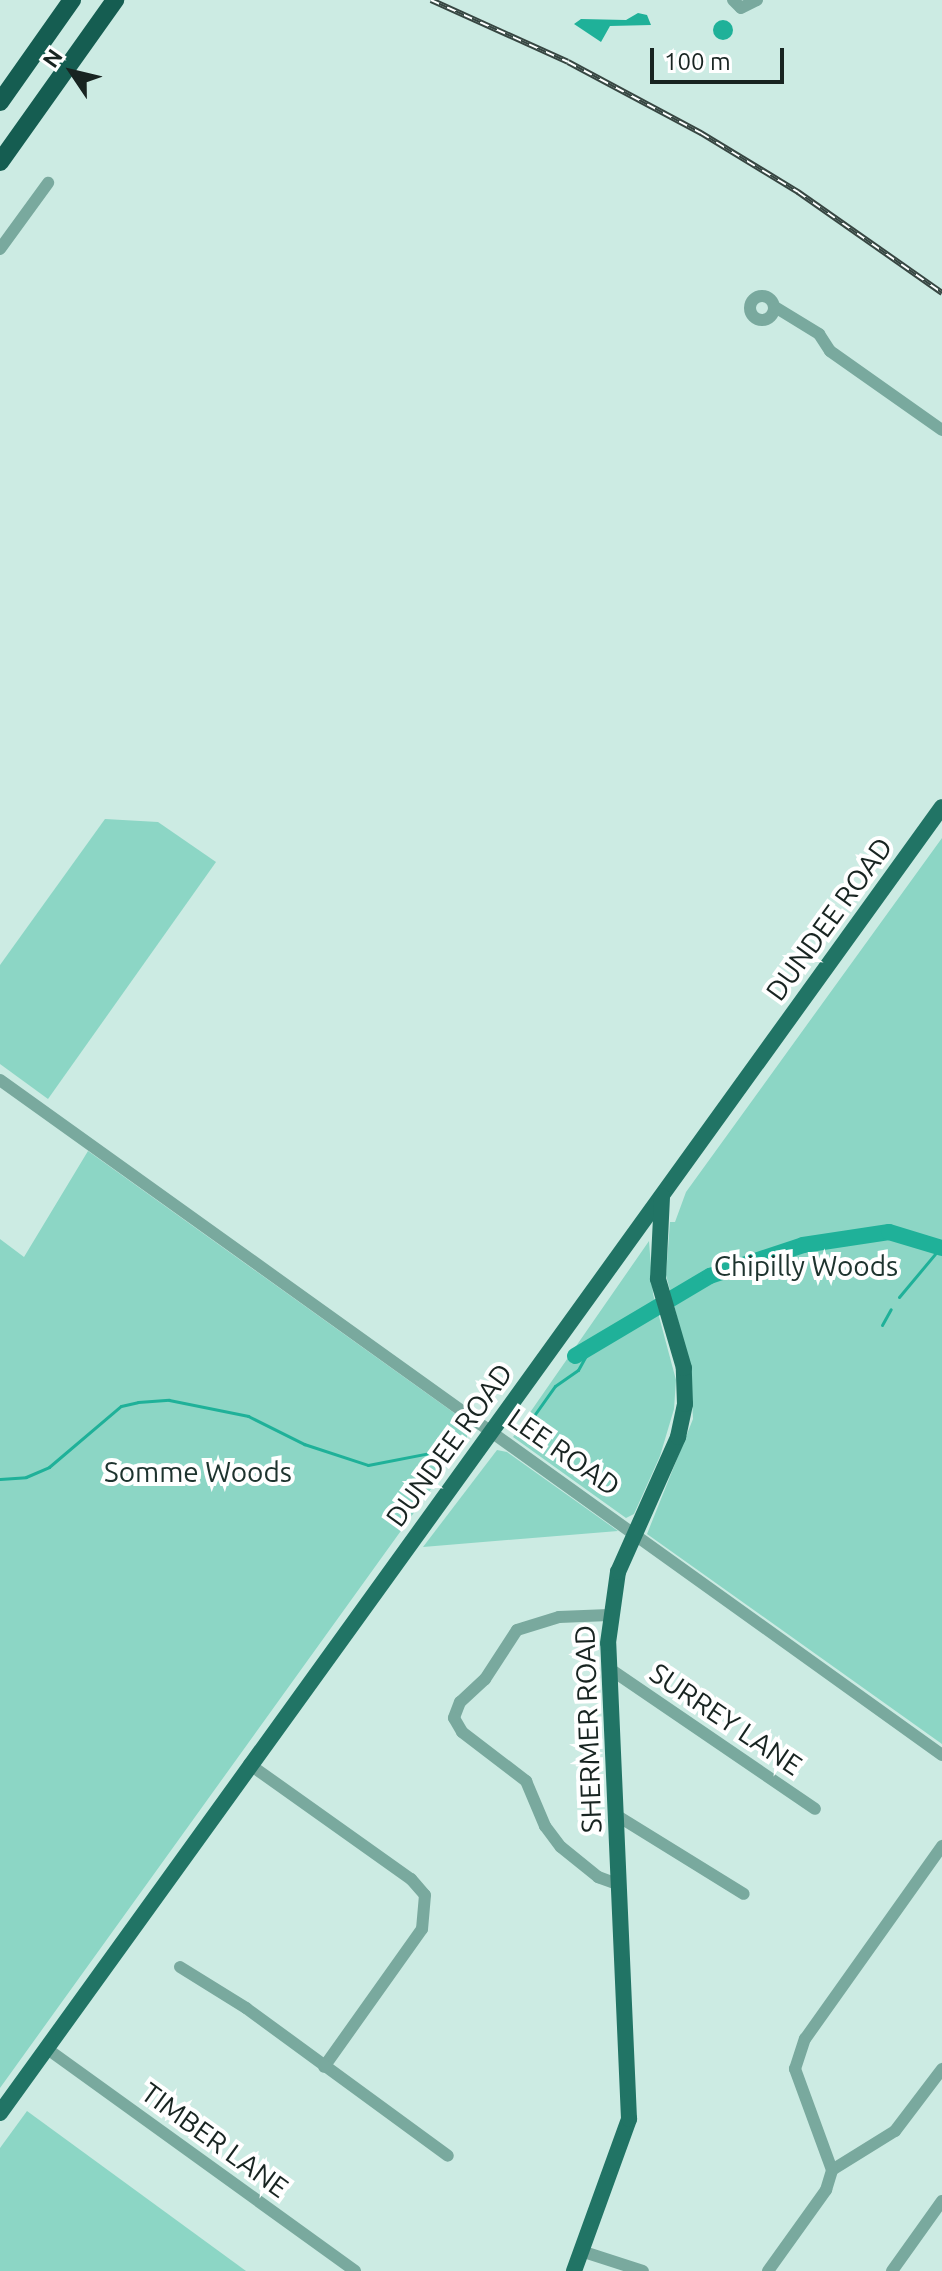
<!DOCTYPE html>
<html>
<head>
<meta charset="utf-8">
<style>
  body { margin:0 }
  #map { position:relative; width:942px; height:2271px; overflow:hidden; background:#ccebe3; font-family:Ubuntu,sans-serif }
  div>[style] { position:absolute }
  .green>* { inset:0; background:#8cd6c5 }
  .water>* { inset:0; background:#1fb199 }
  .round { border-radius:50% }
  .stream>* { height:3px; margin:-1.5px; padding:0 1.5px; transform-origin:1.5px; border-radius:1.5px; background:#1fb199 }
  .river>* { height:16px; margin:-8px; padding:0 8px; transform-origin:8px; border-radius:8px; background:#1fb199 }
  .minor>* { height:12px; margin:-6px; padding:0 6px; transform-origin:6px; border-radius:6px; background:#79a99e }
  .minor>.ring { margin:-6px; padding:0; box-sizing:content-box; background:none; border:12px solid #79a99e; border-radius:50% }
  .major>* { height:16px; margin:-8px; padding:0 8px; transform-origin:8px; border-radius:8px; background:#217465 }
  .highway>* { height:18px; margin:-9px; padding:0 9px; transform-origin:9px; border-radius:9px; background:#155d51 }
  .rail>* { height:6px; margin-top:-3px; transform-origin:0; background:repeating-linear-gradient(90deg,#fff 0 9px,#374642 0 18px); box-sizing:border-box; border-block:2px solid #374642 }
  span { translate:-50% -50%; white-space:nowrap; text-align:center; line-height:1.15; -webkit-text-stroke:8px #fff; paint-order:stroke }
  .street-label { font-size:28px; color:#182421 }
  .park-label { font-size:28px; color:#1d332e }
  .north { position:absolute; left:32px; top:32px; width:80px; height:80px; -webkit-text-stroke:6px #fff; paint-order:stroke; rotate:305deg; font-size:22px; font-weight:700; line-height:32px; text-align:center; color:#182421 }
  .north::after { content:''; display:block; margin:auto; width:28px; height:36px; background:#182421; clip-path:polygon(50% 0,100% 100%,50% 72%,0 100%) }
  .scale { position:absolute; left:650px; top:48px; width:134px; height:36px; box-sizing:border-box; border:4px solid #182421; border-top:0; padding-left:10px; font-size:24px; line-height:28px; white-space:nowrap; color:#182421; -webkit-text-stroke:6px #fff; paint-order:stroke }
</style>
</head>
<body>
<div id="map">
  <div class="green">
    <div style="clip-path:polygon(105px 819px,158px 822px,216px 862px,48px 1099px,0 1064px,0 965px)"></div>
    <div style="clip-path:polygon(942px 838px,942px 1744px,647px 1534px,693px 1419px,690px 1366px,666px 1275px,670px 1222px,675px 1222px,686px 1192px)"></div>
    <div style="clip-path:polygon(88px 1151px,457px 1415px,467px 1423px,467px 1439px,0 2088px,0 1239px,24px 1257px)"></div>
    <div style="clip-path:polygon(649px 1241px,653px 1294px,676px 1380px,674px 1409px,660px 1456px,634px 1514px,626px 1518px,513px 1437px)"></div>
    <div style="clip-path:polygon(497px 1450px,507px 1452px,618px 1531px,423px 1547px)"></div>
    <div style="clip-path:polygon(27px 2111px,246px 2271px,0 2271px,0 2148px)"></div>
  </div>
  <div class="water">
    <div style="clip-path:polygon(638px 13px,647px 15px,651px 25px,610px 26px,601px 42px,574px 24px,581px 19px,626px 20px)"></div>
    <div class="round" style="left:713px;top:20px;width:20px;height:20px"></div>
  </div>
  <div class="stream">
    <div style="left:899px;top:1297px;width:64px;rotate:-50.1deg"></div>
    <div style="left:882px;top:1325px;width:18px;rotate:-61deg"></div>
    <div style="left:523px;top:1431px;width:55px;rotate:-54.6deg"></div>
    <div style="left:555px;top:1386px;width:28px;rotate:-35deg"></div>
    <div style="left:578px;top:1370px;width:33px;rotate:-61deg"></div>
    <div style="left:0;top:1479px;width:26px;rotate:-4deg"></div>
    <div style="left:26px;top:1477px;width:25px;rotate:-23deg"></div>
    <div style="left:49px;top:1467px;width:94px;rotate:-40.3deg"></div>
    <div style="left:121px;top:1406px;width:17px;rotate:-13deg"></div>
    <div style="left:138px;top:1402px;width:31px;rotate:-4deg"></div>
    <div style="left:169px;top:1400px;width:81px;rotate:11.4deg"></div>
    <div style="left:248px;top:1416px;width:63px;rotate:26.6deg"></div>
    <div style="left:304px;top:1444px;width:67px;rotate:18.2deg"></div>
    <div style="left:368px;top:1465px;width:78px;rotate:-11deg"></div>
    <div style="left:445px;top:1450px;width:20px;rotate:-49deg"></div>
  </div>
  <div class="river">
    <div style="left:575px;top:1356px;width:157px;rotate:-30.7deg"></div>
    <div style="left:710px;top:1276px;width:98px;rotate:-18.4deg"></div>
    <div style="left:803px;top:1245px;width:87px;rotate:-8.6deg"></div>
    <div style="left:889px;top:1232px;width:55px;rotate:16.8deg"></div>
  </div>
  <div class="minor">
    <div style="left:733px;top:0;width:11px;rotate:45deg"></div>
    <div style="left:741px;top:8px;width:18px;rotate:-27deg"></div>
    <div style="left:0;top:249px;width:82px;rotate:-54deg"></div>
    <div class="ring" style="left:750px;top:296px;width:12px;height:12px"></div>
    <div style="left:775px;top:307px;width:52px;rotate:31.5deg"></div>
    <div style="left:819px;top:334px;width:20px;rotate:57deg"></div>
    <div style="left:830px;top:351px;width:137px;rotate:35.2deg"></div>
    <div style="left:0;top:1080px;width:1159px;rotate:35.62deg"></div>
    <div style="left:609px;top:1615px;width:50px;rotate:177.7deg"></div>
    <div style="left:559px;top:1617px;width:44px;rotate:162.8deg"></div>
    <div style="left:517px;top:1630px;width:59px;rotate:123.1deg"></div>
    <div style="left:485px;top:1679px;width:34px;rotate:137deg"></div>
    <div style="left:460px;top:1702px;width:17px;rotate:111deg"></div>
    <div style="left:454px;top:1718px;width:16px;rotate:60deg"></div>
    <div style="left:462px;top:1732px;width:81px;rotate:37.4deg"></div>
    <div style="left:526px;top:1781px;width:49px;rotate:67.1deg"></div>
    <div style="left:545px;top:1826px;width:26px;rotate:53deg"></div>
    <div style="left:561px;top:1847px;width:48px;rotate:39deg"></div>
    <div style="left:598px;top:1877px;width:23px;rotate:20deg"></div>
    <div style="left:610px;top:1669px;width:248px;rotate:34.3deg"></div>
    <div style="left:249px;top:1764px;width:199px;rotate:35.4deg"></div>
    <div style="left:411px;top:1879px;width:21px;rotate:49deg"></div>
    <div style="left:425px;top:1895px;width:34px;rotate:95deg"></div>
    <div style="left:422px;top:1929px;width:169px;rotate:125.4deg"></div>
    <div style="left:616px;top:1815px;width:150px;rotate:31.7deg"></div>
    <div style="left:180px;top:1967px;width:78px;rotate:31.8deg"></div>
    <div style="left:246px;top:2008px;width:250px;rotate:36.2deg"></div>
    <div style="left:46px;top:2048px;width:381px;rotate:35.8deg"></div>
    <div style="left:832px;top:2170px;width:74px;rotate:-31.8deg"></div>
    <div style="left:895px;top:2131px;width:78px;rotate:-52.8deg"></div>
    <div style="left:581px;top:2251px;width:65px;rotate:17.9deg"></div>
    <div style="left:768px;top:2271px;width:100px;rotate:-54.4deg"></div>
    <div style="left:826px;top:2190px;width:21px;rotate:-73deg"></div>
    <div style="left:832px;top:2170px;width:108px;rotate:-110.1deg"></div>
    <div style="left:795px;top:2069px;width:32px;rotate:-72deg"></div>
    <div style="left:805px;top:2039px;width:237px;rotate:-54.6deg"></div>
    <div style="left:892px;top:2271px;width:86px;rotate:-54.5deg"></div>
  </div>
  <div class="major">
    <div style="left:0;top:2113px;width:1610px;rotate:-54.2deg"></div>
    <div style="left:574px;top:2271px;width:162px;rotate:-70.1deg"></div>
    <div style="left:629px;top:2119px;width:476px;rotate:-92.5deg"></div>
    <div style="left:608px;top:1643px;width:72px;rotate:-82deg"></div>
    <div style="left:618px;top:1572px;width:148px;rotate:-66deg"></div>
    <div style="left:678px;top:1437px;width:34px;rotate:-78deg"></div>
    <div style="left:685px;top:1404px;width:36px;rotate:-92deg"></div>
    <div style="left:684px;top:1368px;width:93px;rotate:-106.3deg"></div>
    <div style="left:658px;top:1279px;width:83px;rotate:-87.2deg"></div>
  </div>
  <div class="highway">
    <div style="left:0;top:102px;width:125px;rotate:-54.8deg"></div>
    <div style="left:0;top:162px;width:199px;rotate:-54.6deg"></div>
  </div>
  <div class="rail">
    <div style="left:431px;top:0;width:150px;rotate:24.3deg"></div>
    <div style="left:568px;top:62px;width:151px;rotate:28.1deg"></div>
    <div style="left:701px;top:133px;width:114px;rotate:31.3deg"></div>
    <div style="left:798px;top:192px;width:176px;rotate:35deg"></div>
  </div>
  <div class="street-label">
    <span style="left:829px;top:919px;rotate:-54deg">DUNDEE ROAD</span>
    <span style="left:449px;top:1445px;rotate:-54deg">DUNDEE ROAD</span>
    <span style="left:564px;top:1452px;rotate:35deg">LEE ROAD</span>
    <span style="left:726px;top:1719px;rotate:34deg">SURREY LANE</span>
    <span style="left:588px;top:1729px;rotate:-92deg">SHERMER ROAD</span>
    <span style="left:215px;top:2140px;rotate:36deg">TIMBER LANE</span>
  </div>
  <div class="park-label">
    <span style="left:806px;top:1266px">Chipilly Woods</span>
    <span style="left:198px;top:1472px">Somme Woods</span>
  </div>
  <div class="north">N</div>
  <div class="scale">100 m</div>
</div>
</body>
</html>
